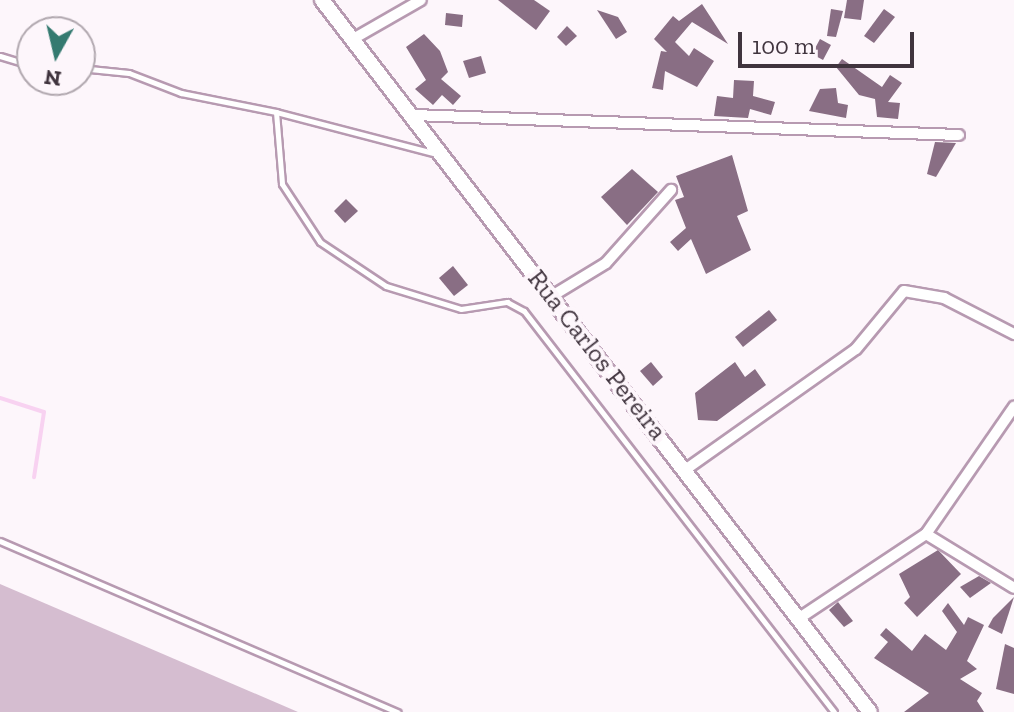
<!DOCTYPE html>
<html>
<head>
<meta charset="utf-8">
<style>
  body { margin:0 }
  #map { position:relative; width:1014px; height:712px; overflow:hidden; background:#fdf6fb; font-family:"Zilla Slab",serif }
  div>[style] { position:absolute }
  .green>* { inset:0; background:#d5bdd0 }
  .stream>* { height:4px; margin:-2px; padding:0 2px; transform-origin:2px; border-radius:2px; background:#f8d2f1 }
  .building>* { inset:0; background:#896e84 }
  .roads { filter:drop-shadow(2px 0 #b79ab1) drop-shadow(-2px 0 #b79ab1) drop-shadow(0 2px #b79ab1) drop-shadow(0 -2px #b79ab1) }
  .lane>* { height:5px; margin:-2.5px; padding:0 2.5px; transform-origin:2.5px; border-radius:2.5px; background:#fff }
  .street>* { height:10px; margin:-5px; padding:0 5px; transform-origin:5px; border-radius:5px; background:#fff }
  .secondary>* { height:14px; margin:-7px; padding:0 7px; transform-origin:7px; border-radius:7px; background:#fff }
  span { translate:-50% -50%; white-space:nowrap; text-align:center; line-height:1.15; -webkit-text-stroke:8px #fdf6fb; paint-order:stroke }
  .street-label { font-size:26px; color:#40343e }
  .north { position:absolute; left:16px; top:16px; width:80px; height:80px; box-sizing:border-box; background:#fdf6fb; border:2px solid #b1a8af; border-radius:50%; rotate:188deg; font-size:22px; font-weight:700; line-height:32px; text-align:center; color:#40343e }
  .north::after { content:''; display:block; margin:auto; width:28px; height:36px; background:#347a70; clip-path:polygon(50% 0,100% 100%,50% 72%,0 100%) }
  .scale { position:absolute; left:738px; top:32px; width:176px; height:36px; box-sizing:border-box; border:4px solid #40343e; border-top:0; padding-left:10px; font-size:24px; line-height:28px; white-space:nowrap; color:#40343e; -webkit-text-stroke:6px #fdf6fb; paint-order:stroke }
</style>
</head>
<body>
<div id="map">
  <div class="green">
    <div style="clip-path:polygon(0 584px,298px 712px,0 712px)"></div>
  </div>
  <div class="stream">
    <div style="left:0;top:398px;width:46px;rotate:17.7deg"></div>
    <div style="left:44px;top:412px;width:66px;rotate:98.7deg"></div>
  </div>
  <div class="building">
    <div style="clip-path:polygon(498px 0,534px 0,550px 11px,536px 30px)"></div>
    <div style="clip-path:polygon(847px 0,864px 0,861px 20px,844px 18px)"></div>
    <div style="clip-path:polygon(702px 4px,728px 44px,692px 22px,675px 42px,689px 56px,694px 48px,714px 61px,697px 87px,665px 71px,663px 90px,652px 88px,661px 51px,667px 52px,654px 39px,673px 16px,679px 21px)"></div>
    <div style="clip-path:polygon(831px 9px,843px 11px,836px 37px,827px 36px)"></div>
    <div style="clip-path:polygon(884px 9px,895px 17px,874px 43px,864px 36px)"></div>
    <div style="clip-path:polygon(597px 10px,618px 17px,627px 32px,616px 39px)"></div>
    <div style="clip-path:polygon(446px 13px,463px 15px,462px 27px,445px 25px)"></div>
    <div style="clip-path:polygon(567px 26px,577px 36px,566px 46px,557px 37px)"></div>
    <div style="clip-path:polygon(424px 34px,440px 51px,448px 72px,441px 79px,461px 96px,453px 105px,442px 95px,433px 105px,415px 89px,426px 80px,406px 47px)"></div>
    <div style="clip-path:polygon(820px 39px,831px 45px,823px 60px,812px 54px)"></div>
    <div style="clip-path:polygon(481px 56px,486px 73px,469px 78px,463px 61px)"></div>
    <div style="clip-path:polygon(842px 59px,882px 87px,890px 75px,902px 83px,888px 102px,900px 103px,898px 119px,877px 117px,875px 99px,859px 95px,836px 67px)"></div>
    <div style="clip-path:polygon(734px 80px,754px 81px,753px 96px,775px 102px,771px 115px,750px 109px,748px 118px,714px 116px,717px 96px,733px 98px)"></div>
    <div style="clip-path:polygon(836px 88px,838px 103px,848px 105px,846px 118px,809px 111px,820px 89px)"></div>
    <div style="clip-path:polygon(935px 142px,956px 143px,936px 177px,927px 174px)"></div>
    <div style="clip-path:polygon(732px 155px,748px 211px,737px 216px,751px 250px,706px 274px,691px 239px,678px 251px,670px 242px,686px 228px,675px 200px,684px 197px,676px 176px)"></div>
    <div style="clip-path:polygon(632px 169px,658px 192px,627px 225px,601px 197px)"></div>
    <div style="clip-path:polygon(346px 199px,358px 211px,345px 223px,334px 211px)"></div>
    <div style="clip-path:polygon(453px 266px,468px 285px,454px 296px,439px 278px)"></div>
    <div style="clip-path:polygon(769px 310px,777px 320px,743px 347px,735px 337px)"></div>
    <div style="clip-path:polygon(651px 362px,663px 377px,653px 386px,640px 371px)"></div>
    <div style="clip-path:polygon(735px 362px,745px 377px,755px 369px,766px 385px,717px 421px,698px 420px,695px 393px)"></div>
    <div style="clip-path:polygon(938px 550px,961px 574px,917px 617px,904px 603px,910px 597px,899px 574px)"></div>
    <div style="clip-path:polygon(979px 576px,991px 583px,970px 598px,960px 587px)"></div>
    <div style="clip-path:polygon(1014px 597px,1002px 634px,988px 627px,993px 618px)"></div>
    <div style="clip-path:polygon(838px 602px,853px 621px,844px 627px,829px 610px)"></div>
    <div style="clip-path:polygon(948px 603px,964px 625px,968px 617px,984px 625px,967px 661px,977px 669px,960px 679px,982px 693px,977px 701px,984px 712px,904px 712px,929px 693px,874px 658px,888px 642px,880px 635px,886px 628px,912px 651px,925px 634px,946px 650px,957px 632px,942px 611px)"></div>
    <div style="clip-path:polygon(1005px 644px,1014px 648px,1014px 694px,996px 689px)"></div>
  </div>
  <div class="roads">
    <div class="lane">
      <div style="left:0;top:56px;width:34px;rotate:17deg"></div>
      <div style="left:80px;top:68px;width:49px;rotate:5.8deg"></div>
      <div style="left:129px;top:73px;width:56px;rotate:21deg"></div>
      <div style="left:181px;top:93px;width:97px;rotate:11.3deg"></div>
      <div style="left:437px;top:154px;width:166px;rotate:-165.4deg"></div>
      <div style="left:276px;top:112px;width:72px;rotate:85.2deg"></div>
      <div style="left:282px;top:184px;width:69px;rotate:56.8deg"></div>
      <div style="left:320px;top:242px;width:79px;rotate:33.7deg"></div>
      <div style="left:386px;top:286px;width:78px;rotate:17deg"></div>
      <div style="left:461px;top:309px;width:47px;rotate:-8.7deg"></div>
      <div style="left:507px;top:302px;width:19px;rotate:28deg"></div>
      <div style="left:524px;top:311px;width:507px;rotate:52.29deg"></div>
      <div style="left:0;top:541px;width:433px;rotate:23.3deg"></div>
    </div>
    <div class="street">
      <div style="left:353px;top:39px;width:78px;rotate:-29.8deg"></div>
      <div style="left:413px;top:115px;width:546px;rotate:2.1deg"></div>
      <div style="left:552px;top:296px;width:63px;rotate:-31.4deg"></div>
      <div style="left:606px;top:263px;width:98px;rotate:-48.3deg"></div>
      <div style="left:685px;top:470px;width:209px;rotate:-35.3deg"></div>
      <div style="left:856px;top:349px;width:75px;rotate:-50.4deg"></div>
      <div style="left:904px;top:291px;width:41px;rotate:9.9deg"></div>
      <div style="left:944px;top:298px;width:79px;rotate:27.2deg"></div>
      <div style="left:926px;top:534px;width:103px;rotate:31.5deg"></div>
      <div style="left:798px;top:619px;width:154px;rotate:-33.6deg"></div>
      <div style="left:926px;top:534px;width:155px;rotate:-55.3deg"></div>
    </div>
    <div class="secondary">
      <div style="left:322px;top:0;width:898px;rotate:52.42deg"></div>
    </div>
  </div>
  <div class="street-label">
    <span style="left:597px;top:355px;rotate:52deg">Rua Carlos Pereira</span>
  </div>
  <div class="north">N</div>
  <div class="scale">100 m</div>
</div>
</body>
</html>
